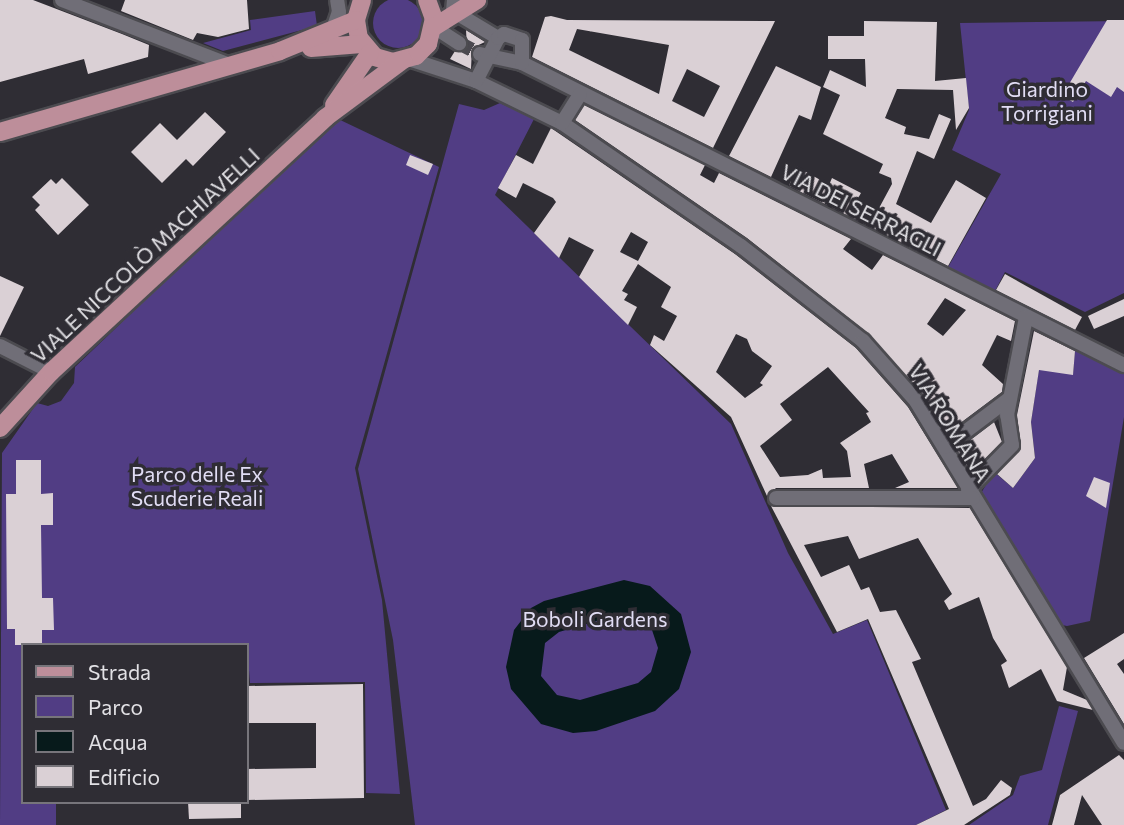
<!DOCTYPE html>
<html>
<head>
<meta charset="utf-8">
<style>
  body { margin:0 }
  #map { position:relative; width:1124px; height:825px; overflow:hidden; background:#2f2d34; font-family:Commissioner,sans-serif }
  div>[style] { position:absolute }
  .green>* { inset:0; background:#513d84 }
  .round { border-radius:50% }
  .water>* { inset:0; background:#071a1b }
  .building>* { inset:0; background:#dad0d5 }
  .minor-tunnel>* { height:14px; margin-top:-7px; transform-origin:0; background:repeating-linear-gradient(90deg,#4a484f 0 14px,transparent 0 21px) }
  .roads { filter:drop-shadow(2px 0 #4c4b50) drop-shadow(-2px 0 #4c4b50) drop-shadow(0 2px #4c4b50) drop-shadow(0 -2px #4c4b50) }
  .minor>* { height:14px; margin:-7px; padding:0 7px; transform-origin:7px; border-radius:7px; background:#706e77 }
  .major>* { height:18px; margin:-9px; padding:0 9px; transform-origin:9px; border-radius:9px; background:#bd8e9a }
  span { translate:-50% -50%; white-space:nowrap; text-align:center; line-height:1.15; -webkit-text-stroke:7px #2f2d34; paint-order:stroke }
  .park-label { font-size:21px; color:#e1ddf4 }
  .street-label { font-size:21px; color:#e2e1e5 }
  .legend { position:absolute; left:21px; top:643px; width:228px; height:161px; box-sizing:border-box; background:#2f2d34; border:2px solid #77757b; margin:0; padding:9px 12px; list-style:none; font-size:21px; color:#e2e1e5 }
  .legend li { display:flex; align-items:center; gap:14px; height:35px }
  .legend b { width:35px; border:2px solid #77757b }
</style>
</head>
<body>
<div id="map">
  <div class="green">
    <div class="round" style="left:373px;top:-2px;width:50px;height:50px"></div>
    <div style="clip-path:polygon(315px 11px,317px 26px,223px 51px,203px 43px,251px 30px,250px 20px)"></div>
    <div style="clip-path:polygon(1124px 21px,1124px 293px,1085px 312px,1005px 272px,995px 291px,947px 269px,1001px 174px,952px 150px,969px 110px,960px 23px)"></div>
    <div style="clip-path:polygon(500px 103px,534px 119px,495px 195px,731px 424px,788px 553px,833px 634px,867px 620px,946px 810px,916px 825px,415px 825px,393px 640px,358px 469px,459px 104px,484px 110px)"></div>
    <div style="clip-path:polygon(336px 118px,439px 167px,355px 468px,382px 600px,400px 794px,366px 793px,365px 682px,250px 683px,247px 645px,23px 645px,23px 802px,56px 802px,56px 825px,0 825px,2px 453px,37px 403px,48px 406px,61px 401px,74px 383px,75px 367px)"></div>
    <div style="clip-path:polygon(1075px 349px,1124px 373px,1124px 417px,1090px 621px,1067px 626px,1062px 625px,978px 498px,994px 472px,1013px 488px,1035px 458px,1031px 422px,1041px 355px,1073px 374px)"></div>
    <div style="clip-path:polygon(1059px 706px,1078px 711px,1048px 825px,969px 825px,1013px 795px,1020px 776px,1042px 770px)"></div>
  </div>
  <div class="water">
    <div style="clip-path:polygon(evenodd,624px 580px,650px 586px,681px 614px,691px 652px,679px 689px,655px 711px,596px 731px,573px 733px,541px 724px,511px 689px,506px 667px,514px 630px,531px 608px,544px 601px,624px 580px,620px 614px,637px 617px,652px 630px,658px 648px,651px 672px,638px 683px,580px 700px,557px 695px,541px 676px,545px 643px,559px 632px,620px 614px)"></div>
  </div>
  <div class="building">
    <div style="clip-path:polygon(0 0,33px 0,122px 34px,149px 45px,148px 57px,88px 74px,84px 59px,0 82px)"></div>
    <div style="clip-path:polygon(125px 0,247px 0,249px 29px,218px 37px,197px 33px,193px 40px,121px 11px)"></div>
    <div style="clip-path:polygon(evenodd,551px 16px,567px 20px,775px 21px,713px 148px,532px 57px,545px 17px,551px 16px,577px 29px,669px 45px,659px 94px,569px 50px,577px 29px,551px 16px,687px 69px,720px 86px,704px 117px,672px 101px,687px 69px)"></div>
    <div style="clip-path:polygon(1107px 20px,1124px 20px,1124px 92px,1117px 87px,1111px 97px,1086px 81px,1073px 102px,1062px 96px)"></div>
    <div style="clip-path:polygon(864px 21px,937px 22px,935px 81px,966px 78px,969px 108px,956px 130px,953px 90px,897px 89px,885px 118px,906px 127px,904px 134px,929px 139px,939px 114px,951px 119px,934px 159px,917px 151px,896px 204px,931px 223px,956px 180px,986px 198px,948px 266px,789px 186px,796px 166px,829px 185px,832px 178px,861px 193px,857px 200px,878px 210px,892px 184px,891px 178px,879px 173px,883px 164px,823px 134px,840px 95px,823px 87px,830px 70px,866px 87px,865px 59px,828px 59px,828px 36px,864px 36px)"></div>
    <div style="clip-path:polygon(466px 30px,485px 42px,472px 48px,471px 69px,450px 59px,455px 51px,467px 48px)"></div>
    <div style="clip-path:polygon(776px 66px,821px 87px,811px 120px,799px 115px,771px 177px,729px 156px)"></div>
    <div style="clip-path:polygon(evenodd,584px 105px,705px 165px,700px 175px,714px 183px,719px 173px,851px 239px,843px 249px,872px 270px,883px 255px,1015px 321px,1011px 341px,997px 335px,982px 365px,1003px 384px,1002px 392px,947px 433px,923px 395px,869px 334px,747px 238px,575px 120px,584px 105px,945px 298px,966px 310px,943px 336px,927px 324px,945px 298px)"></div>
    <div style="clip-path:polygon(205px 112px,226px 132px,193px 166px,186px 159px,162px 183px,131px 152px,160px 123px,177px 140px)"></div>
    <div style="clip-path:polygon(evenodd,551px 128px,735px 254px,856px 348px,908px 407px,958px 488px,895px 488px,909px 482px,892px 454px,864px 464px,869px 488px,776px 488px,767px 496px,731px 417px,650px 345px,654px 335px,664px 341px,677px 316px,661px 307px,671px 287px,638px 264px,622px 291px,628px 294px,624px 300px,637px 307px,628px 325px,579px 277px,594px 250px,569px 237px,559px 258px,534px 233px,556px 202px,553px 198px,523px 183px,516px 198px,498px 188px,516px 155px,533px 164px,551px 128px,631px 232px,648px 242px,638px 261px,620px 252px,631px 232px,551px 128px,736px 334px,747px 339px,752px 351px,772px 366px,760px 383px,763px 385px,745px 398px,716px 372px,736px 334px,551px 128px,828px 367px,869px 412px,866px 413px,871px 422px,840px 443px,847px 451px,851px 477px,823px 478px,822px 469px,808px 475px,780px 477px,760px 446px,792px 420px,780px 404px,828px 367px)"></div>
    <div style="clip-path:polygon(410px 155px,433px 164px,428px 175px,406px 165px)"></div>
    <div style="clip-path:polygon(62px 178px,89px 205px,58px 235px,35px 210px,40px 205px,32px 197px,51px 179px,56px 184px)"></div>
    <div style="clip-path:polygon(1005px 274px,1082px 317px,1075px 330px,996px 290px)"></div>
    <div style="clip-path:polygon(0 276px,24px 287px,0 336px)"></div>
    <div style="clip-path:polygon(1124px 299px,1124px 316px,1094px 329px,1088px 316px)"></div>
    <div style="clip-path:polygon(1034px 331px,1075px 351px,1073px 375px,1039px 370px,1031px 422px,1035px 458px,1013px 488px,997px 474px,1021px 447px,1017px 415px)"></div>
    <div style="clip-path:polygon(994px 422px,1002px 442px,971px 473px,957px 450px)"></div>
    <div style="clip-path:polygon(16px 460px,41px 460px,41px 494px,53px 493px,53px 525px,41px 525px,42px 598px,53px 598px,54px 630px,42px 630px,42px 645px,15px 645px,15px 629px,7px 629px,6px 494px,16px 494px)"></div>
    <div style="clip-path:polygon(1094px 477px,1110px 483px,1106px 508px,1086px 496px)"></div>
    <div style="clip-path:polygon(771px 506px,970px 508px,1067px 667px,1063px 690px,1087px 700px,1093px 710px,1057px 701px,1041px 669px,1009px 688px,1001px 665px,1007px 661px,993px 638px,979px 597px,949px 610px,944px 601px,952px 594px,918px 538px,859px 559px,848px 536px,804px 545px,821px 577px,849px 565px,861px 590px,869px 587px,880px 612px,896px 610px,921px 659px,912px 662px,973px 806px,986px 799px,1001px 780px,1012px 788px,1010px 795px,964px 825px,916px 825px,949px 809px,868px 619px,837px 632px)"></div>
    <div style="clip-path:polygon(1124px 633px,1124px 659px,1117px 664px,1124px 674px,1124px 724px,1084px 658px)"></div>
    <div style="clip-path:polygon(363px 684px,364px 798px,247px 800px,247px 769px,316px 768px,316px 723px,247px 723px,247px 686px)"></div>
    <div style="clip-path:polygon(1119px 755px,1124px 760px,1124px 825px,1102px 825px,1082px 795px,1074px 825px,1052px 825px,1060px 795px)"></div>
    <div style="clip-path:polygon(188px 802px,241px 802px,241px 818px,189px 819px)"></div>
  </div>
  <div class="minor-tunnel">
    <div style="left:459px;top:43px;width:24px;rotate:28deg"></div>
  </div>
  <div class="roads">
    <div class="minor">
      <div style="left:62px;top:0;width:180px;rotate:21.2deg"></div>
      <div style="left:454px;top:0;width:11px;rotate:95deg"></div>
      <div style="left:453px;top:11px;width:52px;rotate:31deg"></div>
      <div style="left:434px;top:27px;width:30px;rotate:33deg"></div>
      <div style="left:332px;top:32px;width:21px;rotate:-71deg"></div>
      <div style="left:339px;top:12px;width:12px;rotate:-99deg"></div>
      <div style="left:480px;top:54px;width:43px;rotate:12.1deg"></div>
      <div style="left:522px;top:63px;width:674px;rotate:26.64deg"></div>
      <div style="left:409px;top:59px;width:71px;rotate:18.2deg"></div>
      <div style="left:476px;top:81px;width:96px;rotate:26deg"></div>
      <div style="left:562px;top:123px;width:217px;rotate:34.5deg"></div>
      <div style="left:741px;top:246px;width:155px;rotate:37.9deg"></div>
      <div style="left:863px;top:341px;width:80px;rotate:48.5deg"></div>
      <div style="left:916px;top:401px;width:400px;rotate:58.7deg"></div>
      <div style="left:476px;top:81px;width:48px;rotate:-62.9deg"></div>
      <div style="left:498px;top:38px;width:7px;rotate:-34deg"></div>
      <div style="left:504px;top:34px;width:19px;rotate:18deg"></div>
      <div style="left:522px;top:40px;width:23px;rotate:90deg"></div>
      <div style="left:562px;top:123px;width:34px;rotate:-58deg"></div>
      <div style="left:0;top:346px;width:57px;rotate:27deg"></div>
      <div style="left:945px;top:447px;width:81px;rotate:-37deg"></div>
      <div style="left:968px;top:490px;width:63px;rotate:-45.6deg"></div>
      <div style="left:1012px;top:445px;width:30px;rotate:-99deg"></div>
      <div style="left:1007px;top:415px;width:100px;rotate:-79deg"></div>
      <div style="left:776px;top:498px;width:197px"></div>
    </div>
    <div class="major">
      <div style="left:362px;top:0;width:21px;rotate:107deg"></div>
      <div style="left:356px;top:20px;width:18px;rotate:81deg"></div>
      <div style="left:359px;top:38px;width:25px;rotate:50deg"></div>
      <div style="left:375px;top:57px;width:19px;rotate:16deg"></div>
      <div style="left:393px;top:62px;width:24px;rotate:-15deg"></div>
      <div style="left:416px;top:56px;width:17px;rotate:-45deg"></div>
      <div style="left:428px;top:44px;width:26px;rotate:-77deg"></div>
      <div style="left:434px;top:19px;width:20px;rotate:-110deg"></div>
      <div style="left:434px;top:27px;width:51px;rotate:-32.1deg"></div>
      <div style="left:311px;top:48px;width:51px;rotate:-4.5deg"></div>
      <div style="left:334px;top:105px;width:63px;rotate:-55.3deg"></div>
      <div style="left:0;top:132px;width:291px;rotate:-16.1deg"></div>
      <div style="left:280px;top:51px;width:82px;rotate:-22.2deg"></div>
      <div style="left:0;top:428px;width:76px;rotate:-47.7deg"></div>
      <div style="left:51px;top:372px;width:374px;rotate:-42.8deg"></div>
      <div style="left:325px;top:118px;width:97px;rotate:-36.6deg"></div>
    </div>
  </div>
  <div class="park-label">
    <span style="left:1047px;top:101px">Giardino<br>Torrigiani</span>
    <span style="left:197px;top:486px">Parco delle Ex<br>Scuderie Reali</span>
    <span style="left:595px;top:619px">Boboli Gardens</span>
  </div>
  <div class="street-label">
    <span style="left:861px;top:210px;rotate:27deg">VIA DEI SERRAGLI</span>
    <span style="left:145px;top:255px;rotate:-43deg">VIALE NICCOLÒ MACHIAVELLI</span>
    <span style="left:950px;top:423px;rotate:58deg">VIA ROMANA</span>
  </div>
  <ul class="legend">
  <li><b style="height:9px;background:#bd8e9a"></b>Strada</li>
  <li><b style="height:19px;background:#513d84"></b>Parco</li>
  <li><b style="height:19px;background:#071a1b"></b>Acqua</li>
  <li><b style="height:19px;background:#dad0d5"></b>Edificio</li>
  </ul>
</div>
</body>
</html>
